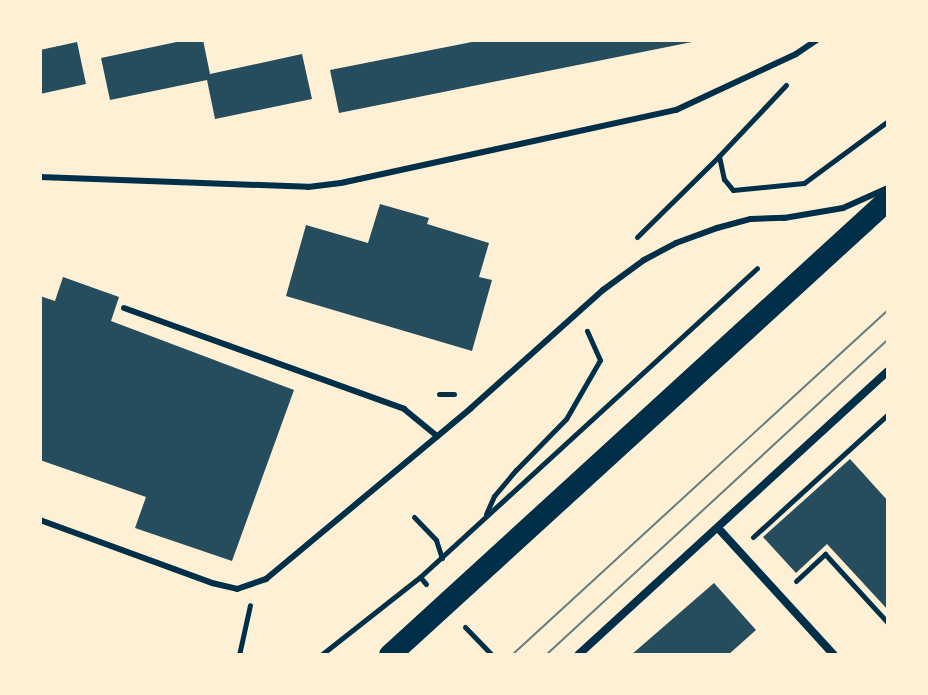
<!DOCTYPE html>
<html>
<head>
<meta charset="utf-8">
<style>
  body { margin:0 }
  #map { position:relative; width:928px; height:695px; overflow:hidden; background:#fdf0d5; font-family:Mulish,sans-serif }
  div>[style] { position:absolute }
  .building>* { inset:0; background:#264d5e }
  .path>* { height:5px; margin:-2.5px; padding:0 2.5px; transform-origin:2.5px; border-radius:2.5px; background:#003049 }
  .service>* { height:6px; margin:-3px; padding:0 3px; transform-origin:3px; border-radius:3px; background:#003049 }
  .minor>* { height:8px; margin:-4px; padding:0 4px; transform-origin:4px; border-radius:4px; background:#003049 }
  .trunk>* { height:22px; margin:-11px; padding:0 11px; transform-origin:11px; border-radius:11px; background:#003049 }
  .tram>* { height:2px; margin:-1px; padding:0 1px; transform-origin:1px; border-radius:1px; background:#657d81 }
  span { translate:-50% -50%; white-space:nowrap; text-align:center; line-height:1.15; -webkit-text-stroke:6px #fdf0d5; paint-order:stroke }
  .frame { position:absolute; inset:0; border:42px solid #fdf0d5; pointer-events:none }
</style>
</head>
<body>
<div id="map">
  <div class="building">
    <div style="clip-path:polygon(186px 40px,203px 40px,210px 74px,302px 54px,312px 99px,215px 119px,207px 80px,110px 100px,101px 58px)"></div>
    <div style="clip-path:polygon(482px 40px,697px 40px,697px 41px,339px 113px,330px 70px)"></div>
    <div style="clip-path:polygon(77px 42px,86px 84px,40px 94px,40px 50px)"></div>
    <div style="clip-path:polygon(380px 204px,429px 218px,427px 224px,489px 243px,479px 277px,492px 280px,472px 351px,286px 296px,306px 225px,368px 243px)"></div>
    <div style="clip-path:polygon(63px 277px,119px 297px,111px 321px,294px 390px,232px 561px,135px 528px,146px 497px,40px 460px,40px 296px,55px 301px)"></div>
    <div style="clip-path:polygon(850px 459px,888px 501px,888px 610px,827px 544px,796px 573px,763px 537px)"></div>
    <div style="clip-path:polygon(714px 583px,756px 630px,728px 655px,631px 655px)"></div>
  </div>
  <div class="path">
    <div style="left:786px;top:85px;width:98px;rotate:133.3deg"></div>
    <div style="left:719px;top:156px;width:24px;rotate:78deg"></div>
    <div style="left:724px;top:179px;width:14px;rotate:51deg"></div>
    <div style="left:733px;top:190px;width:71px;rotate:-5.6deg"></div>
    <div style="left:804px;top:183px;width:104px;rotate:-36.4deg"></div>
    <div style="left:637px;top:237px;width:114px;rotate:-44.6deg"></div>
    <div style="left:439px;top:394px;width:15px"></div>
    <div style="left:486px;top:514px;width:20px;rotate:-66deg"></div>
    <div style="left:494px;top:496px;width:34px;rotate:-50deg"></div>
    <div style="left:516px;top:470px;width:71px;rotate:-45.6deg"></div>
    <div style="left:566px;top:419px;width:68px;rotate:-60deg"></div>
    <div style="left:600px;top:360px;width:32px;rotate:-114deg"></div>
    <div style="left:414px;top:517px;width:32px;rotate:46deg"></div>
    <div style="left:436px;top:540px;width:19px;rotate:72deg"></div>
    <div style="left:753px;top:537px;width:183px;rotate:-42.3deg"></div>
    <div style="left:796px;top:581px;width:40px;rotate:-43deg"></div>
    <div style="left:825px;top:554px;width:93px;rotate:47.6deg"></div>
    <div style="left:426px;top:584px;width:9px;rotate:-131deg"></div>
    <div style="left:420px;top:577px;width:457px;rotate:-42.5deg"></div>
    <div style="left:465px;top:627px;width:39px;rotate:46deg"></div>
    <div style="left:239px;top:655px;width:51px;rotate:-77.6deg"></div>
    <div style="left:321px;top:655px;width:126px;rotate:-38.2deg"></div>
  </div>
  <div class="service">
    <div style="left:40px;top:177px;width:268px;rotate:2.1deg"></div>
    <div style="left:308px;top:187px;width:33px;rotate:-7deg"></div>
    <div style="left:341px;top:183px;width:343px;rotate:-12.3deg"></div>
    <div style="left:676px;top:110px;width:132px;rotate:-25deg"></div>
    <div style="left:796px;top:54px;width:25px;rotate:-34deg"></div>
    <div style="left:124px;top:308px;width:298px;rotate:19.8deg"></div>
    <div style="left:404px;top:409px;width:43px;rotate:39.3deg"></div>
    <div style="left:40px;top:520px;width:183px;rotate:20.1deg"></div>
    <div style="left:212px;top:583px;width:26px;rotate:13deg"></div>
    <div style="left:237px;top:589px;width:31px;rotate:-19deg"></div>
    <div style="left:266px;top:579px;width:267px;rotate:-39.8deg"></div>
    <div style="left:471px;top:408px;width:177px;rotate:-41.8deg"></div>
    <div style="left:603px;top:290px;width:51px;rotate:-36.2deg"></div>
    <div style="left:644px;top:260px;width:36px;rotate:-28deg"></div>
    <div style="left:676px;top:243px;width:44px;rotate:-20.1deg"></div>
    <div style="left:717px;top:228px;width:35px;rotate:-15deg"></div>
    <div style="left:751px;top:219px;width:33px;rotate:-2deg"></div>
    <div style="left:784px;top:218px;width:60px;rotate:-9.6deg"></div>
    <div style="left:843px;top:208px;width:49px;rotate:-24deg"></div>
  </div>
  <div class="minor">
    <div style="left:718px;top:528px;width:172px;rotate:47.6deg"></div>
    <div style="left:578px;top:655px;width:420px;rotate:-42.5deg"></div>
  </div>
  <div class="trunk">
    <div style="left:390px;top:655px;width:675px;rotate:-42.42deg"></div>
  </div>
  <div class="tram">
    <div style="left:512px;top:655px;width:510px;rotate:-42.54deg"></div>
    <div style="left:546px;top:655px;width:466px;rotate:-42.7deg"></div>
  </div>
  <div class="frame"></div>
</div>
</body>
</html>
